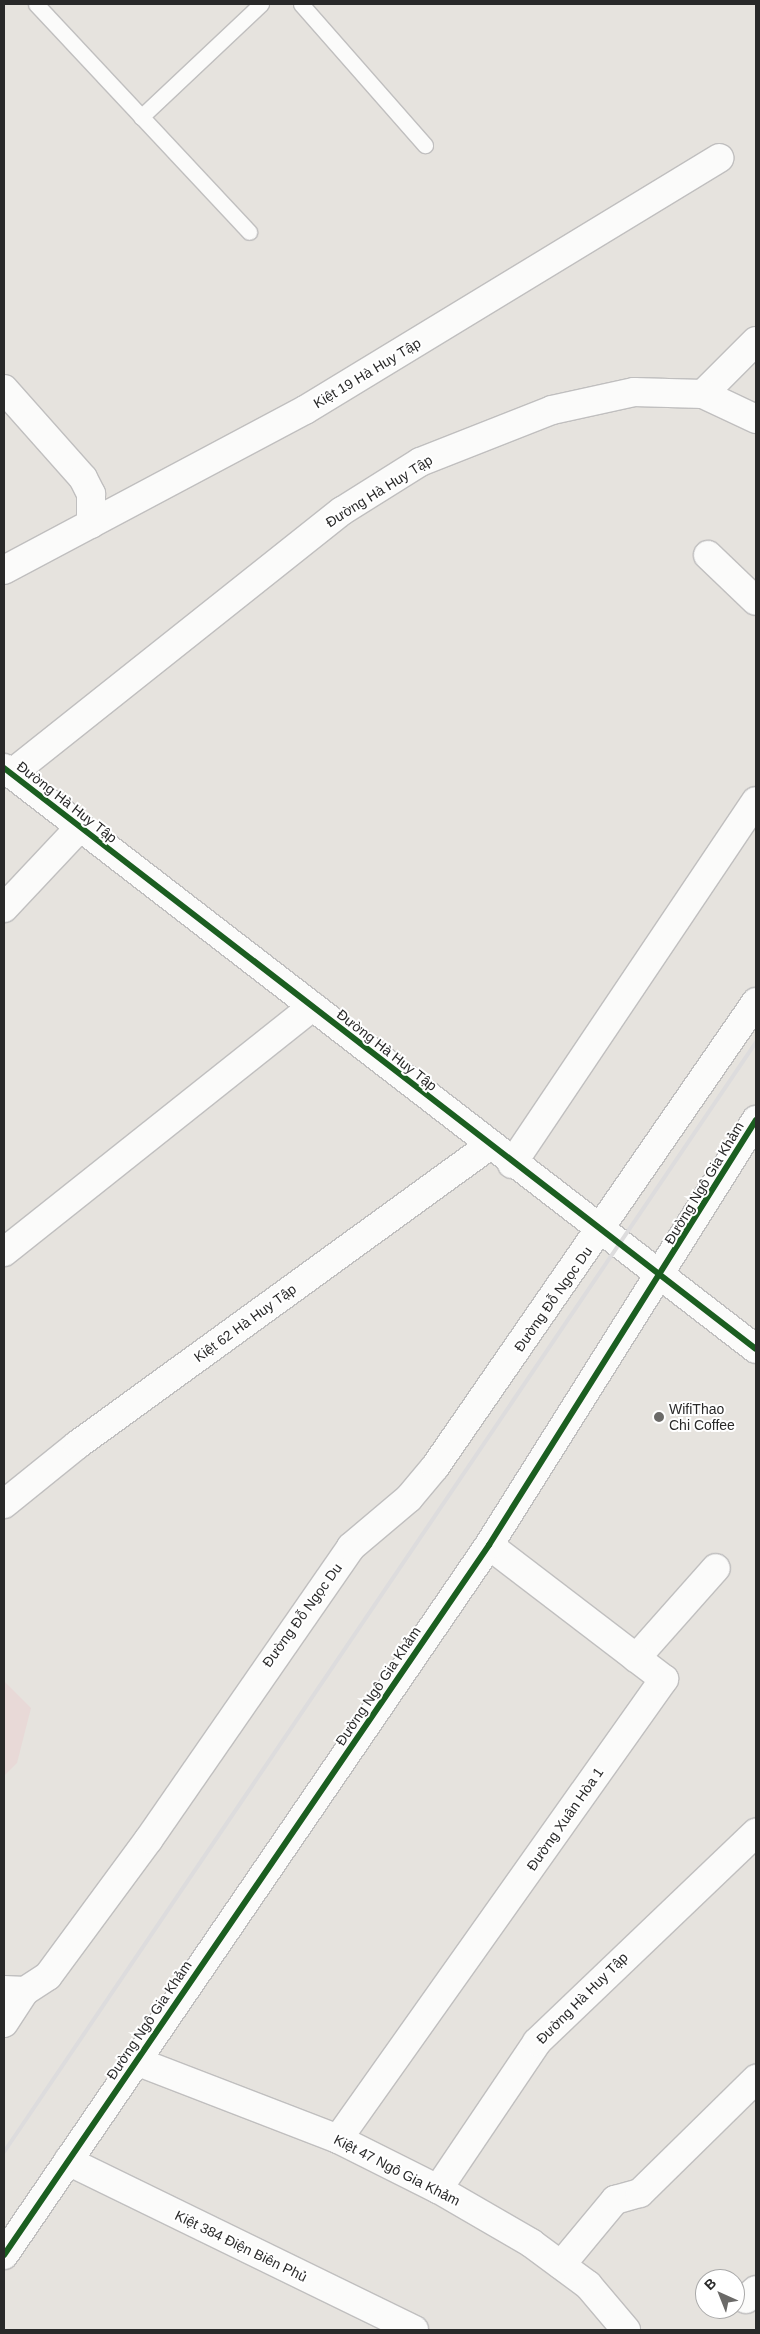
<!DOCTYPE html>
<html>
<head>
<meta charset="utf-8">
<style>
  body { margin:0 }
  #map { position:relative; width:760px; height:2334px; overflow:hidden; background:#e6e3de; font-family:Arial,sans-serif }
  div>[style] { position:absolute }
  .medical>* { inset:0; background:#e8d9d7 }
  .roads { filter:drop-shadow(1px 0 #c0bfbf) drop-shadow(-1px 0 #c0bfbf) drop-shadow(0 1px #c0bfbf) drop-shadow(0 -1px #c0bfbf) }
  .service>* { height:15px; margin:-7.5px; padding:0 7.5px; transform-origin:7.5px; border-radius:7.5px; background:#fbfbfa }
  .minor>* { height:28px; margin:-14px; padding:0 14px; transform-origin:14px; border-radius:14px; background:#fbfbfa }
  .tertiary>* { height:28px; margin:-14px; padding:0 14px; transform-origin:14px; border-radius:14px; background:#fbfbfa }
  .rail>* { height:4px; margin:-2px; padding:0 2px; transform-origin:2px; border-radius:2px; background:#dddcdd }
  .cycleway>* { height:6px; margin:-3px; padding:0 3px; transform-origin:3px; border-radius:3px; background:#1b5e20 }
  .dots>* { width:14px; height:14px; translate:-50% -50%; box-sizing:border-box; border:2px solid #fff; border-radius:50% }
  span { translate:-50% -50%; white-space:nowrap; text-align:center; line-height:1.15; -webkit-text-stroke:4px #fff; paint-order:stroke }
  .street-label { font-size:14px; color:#292929 }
  .poi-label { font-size:14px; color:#292929 }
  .left { translate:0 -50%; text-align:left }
  .frame { position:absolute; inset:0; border:5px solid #292929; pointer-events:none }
  .north { position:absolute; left:695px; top:2269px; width:50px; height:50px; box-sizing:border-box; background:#fff; border:1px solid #a9a9a9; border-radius:50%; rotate:316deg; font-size:14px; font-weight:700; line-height:20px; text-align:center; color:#292929 }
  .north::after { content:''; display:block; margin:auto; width:18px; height:22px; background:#6b6a68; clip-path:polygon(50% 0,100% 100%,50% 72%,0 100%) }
</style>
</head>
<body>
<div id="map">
  <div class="medical">
    <div style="clip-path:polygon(4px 1681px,31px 1708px,17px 1763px,4px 1776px)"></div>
  </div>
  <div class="roads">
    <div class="service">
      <div style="left:36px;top:4px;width:312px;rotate:46.9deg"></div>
      <div style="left:301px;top:4px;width:188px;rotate:48.7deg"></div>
      <div style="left:141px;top:117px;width:165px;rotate:-43.3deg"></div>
    </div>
    <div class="minor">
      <div style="left:4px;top:389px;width:119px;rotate:48.4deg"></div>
      <div style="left:83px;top:478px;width:18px;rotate:63deg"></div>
      <div style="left:91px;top:494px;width:30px;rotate:90deg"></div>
      <div style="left:703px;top:394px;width:75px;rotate:-45deg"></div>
      <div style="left:708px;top:555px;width:66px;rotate:43.8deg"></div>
      <div style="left:4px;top:570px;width:341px;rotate:-28deg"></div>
      <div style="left:305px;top:410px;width:485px;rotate:-31.3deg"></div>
      <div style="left:11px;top:774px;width:423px;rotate:-38.5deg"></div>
      <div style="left:342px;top:511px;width:92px;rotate:-32.1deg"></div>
      <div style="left:420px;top:462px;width:142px;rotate:-21.5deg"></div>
      <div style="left:552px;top:410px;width:84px;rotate:-12.4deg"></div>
      <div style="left:634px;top:392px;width:69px;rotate:1.7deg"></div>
      <div style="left:703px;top:394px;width:59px;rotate:25.3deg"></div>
      <div style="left:4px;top:908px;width:110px;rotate:-46.8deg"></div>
      <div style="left:512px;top:1164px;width:437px;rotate:-56.1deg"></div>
      <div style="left:4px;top:1252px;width:394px;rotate:-38.5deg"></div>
      <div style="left:4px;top:1504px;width:94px;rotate:-38.9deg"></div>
      <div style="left:77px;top:1445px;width:510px;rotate:-35.99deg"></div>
      <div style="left:636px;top:1658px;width:120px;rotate:-48.4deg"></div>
      <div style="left:4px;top:1990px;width:21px;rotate:3deg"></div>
      <div style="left:25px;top:1991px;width:27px;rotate:-33deg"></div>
      <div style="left:48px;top:1976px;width:170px;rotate:-53.6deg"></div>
      <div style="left:149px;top:1839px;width:355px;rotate:-55.3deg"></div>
      <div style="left:351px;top:1547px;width:76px;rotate:-40.2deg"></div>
      <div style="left:409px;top:1498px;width:40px;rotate:-50deg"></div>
      <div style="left:435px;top:1467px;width:565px;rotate:-55.38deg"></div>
      <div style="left:4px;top:2023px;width:38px;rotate:-57deg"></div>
      <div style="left:136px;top:2061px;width:217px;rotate:21.1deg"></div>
      <div style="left:338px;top:2139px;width:112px;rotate:26.6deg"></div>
      <div style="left:438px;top:2189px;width:108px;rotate:30.1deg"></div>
      <div style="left:531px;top:2243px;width:71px;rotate:36.4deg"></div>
      <div style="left:588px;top:2285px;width:59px;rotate:49.8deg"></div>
      <div style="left:338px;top:2139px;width:564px;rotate:-54.67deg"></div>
      <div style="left:664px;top:1679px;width:220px;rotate:-142.6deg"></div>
      <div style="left:68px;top:2161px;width:385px;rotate:26deg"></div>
      <div style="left:438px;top:2189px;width:177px;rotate:-56deg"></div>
      <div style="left:537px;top:2042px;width:303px;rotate:-43.7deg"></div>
      <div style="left:4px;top:2255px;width:860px;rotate:-55.66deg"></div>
      <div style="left:489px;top:1545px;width:502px;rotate:-57.86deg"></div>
      <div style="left:561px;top:2265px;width:85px;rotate:-50.3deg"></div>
      <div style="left:615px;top:2200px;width:26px;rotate:-16deg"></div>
      <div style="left:640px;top:2193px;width:163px;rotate:-44.5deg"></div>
      <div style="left:746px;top:2299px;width:13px;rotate:-42deg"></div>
    </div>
    <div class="tertiary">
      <div style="left:4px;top:768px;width:950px;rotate:37.69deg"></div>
    </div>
  </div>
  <div class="rail">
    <div style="left:4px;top:2152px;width:1341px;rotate:-55.88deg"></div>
  </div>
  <div class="cycleway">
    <div style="left:4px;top:768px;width:950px;rotate:37.69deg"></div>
    <div style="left:4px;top:2255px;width:860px;rotate:-55.66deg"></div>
    <div style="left:489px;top:1545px;width:502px;rotate:-57.86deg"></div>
  </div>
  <div class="dots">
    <div style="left:659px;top:1417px;background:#6b6a68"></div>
  </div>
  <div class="street-label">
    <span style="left:367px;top:373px;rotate:-31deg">Kiệt 19 Hà Huy Tập</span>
    <span style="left:379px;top:491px;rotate:-32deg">Đường Hà Huy Tập</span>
    <span style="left:67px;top:802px;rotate:38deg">Đường Hà Huy Tập</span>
    <span style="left:387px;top:1050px;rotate:38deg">Đường Hà Huy Tập</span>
    <span style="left:704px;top:1183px;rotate:-59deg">Đường Ngô Gia Khảm</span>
    <span style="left:553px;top:1299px;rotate:-55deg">Đường Đỗ Ngọc Du</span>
    <span style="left:245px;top:1323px;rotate:-36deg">Kiệt 62 Hà Huy Tập</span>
    <span style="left:302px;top:1615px;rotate:-54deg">Đường Đỗ Ngọc Du</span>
    <span style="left:378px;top:1686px;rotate:-56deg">Đường Ngô Gia Khảm</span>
    <span style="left:565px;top:1819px;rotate:-55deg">Đường Xuân Hòa 1</span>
    <span style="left:582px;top:1998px;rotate:-45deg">Đường Hà Huy Tập</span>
    <span style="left:149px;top:2020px;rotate:-56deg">Đường Ngô Gia Khảm</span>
    <span style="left:397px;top:2170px;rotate:27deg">Kiệt 47 Ngô Gia Khảm</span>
    <span style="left:241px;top:2246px;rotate:26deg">Kiệt 384 Điện Biên Phủ</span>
  </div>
  <div class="poi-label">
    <span class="left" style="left:669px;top:1417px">WifiThao<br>Chi Coffee</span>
  </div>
  <div class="frame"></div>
  <div class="north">B</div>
</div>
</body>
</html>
